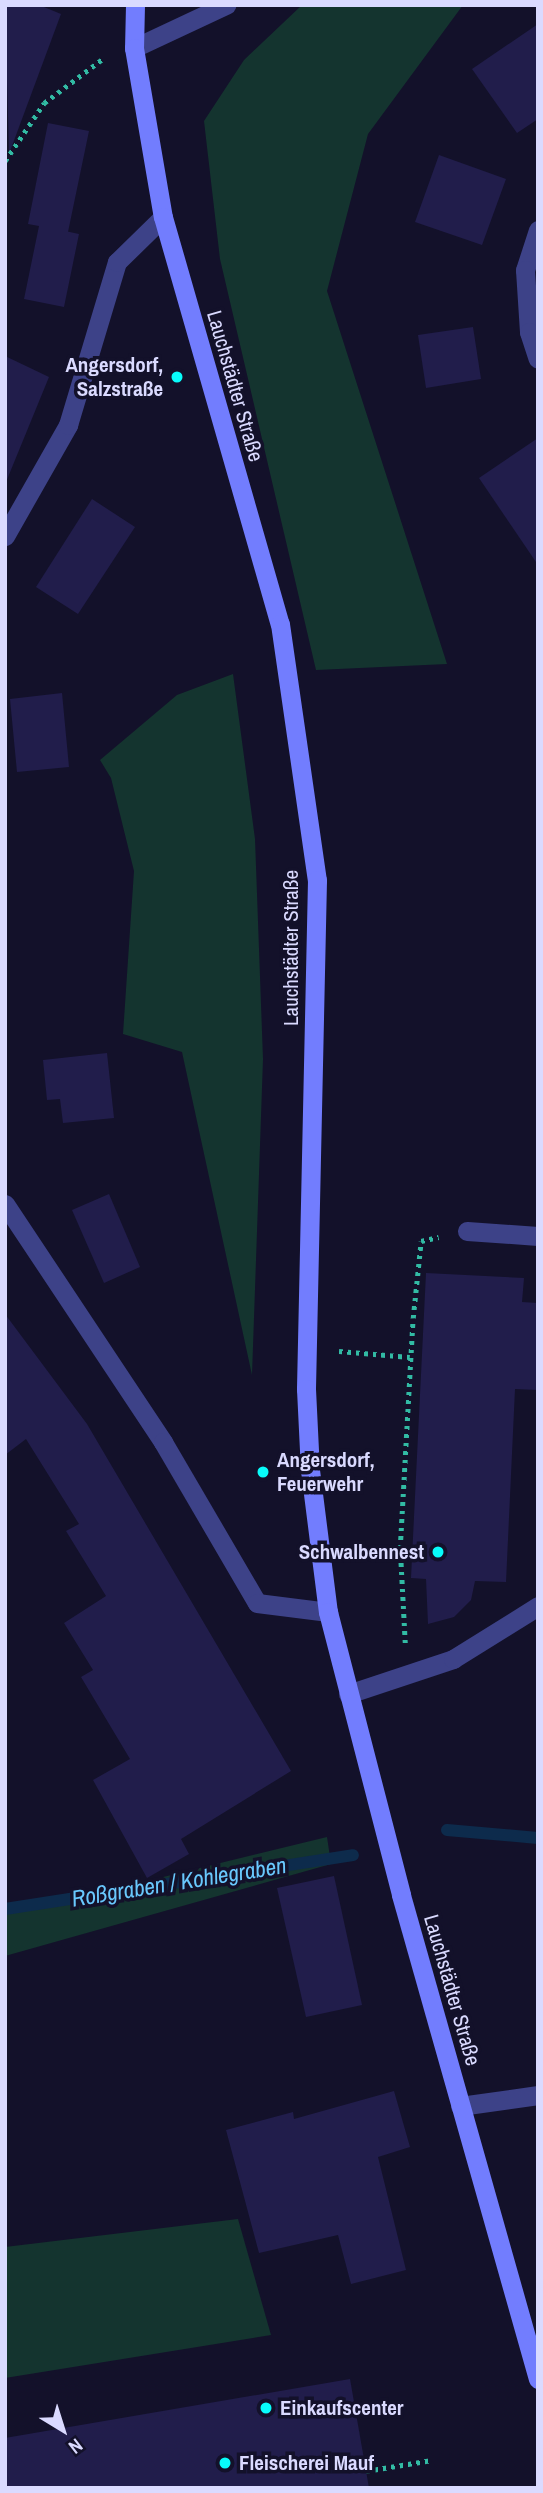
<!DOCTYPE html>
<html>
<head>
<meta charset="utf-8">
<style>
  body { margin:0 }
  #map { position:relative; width:543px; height:2493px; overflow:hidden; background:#13112a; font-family:"Archivo Narrow",sans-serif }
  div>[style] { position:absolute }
  .green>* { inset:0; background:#14342f }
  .stream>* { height:12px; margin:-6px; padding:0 6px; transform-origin:6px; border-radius:6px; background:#0d2b4c }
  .building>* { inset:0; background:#211d4b }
  .path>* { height:4.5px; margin-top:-2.25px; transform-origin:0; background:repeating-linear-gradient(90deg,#32bba4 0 3.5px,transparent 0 8.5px) }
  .service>* { height:19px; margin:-9.5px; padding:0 9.5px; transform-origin:9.5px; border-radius:9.5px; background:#3d4288 }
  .minor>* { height:19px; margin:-9.5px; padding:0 9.5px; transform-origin:9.5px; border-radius:9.5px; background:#3d4288 }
  .tertiary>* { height:19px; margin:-9.5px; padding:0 9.5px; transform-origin:9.5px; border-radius:9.5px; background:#3d4288 }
  .secondary>* { height:19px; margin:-9.5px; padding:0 9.5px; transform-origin:9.5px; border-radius:9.5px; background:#727dfe }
  .dots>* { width:19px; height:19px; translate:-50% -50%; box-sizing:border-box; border:4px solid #13112a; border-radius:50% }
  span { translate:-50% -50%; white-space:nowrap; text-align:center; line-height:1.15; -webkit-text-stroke:7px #13112a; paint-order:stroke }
  .poi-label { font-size:21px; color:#dadaff; font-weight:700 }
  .right { translate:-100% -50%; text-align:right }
  .left { translate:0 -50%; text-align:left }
  .street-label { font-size:21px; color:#dadaff }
  .water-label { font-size:23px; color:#69c8fd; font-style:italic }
  .frame { position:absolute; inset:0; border:7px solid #dadaff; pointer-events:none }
  .north { position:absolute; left:28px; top:2395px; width:70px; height:70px; -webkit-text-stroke:5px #13112a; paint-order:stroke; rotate:142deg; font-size:19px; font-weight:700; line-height:28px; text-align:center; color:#dadaff }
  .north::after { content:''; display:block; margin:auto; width:24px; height:32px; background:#dadaff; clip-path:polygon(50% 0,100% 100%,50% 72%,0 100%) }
</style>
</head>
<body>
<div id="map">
  <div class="green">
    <div style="clip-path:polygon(302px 5px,463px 5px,368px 134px,327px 291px,447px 664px,316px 670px,220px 259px,204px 121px,244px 60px)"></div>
    <div style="clip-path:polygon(233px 674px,255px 839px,263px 1059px,252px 1375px,182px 1052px,123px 1034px,134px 871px,111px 778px,100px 760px,177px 695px)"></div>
    <div style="clip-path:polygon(327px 1837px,331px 1864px,5px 1956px,5px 1904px,151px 1880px)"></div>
    <div style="clip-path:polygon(238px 2219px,271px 2335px,5px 2378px,5px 2247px)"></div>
  </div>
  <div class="stream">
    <div style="left:447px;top:1830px;width:91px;rotate:5deg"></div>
    <div style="left:5px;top:1909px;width:352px;rotate:-8.8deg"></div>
  </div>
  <div class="building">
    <div style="clip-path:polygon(5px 5px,39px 5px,61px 14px,9px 154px)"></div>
    <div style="clip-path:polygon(538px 24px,538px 119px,517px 133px,472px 69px)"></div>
    <div style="clip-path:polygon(48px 123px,89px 131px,68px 232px,65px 231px,79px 234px,64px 307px,24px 299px,39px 226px,28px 224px)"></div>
    <div style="clip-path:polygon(439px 155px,506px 179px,482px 245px,415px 222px)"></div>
    <div style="clip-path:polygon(473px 327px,481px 379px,426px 388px,418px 335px)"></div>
    <div style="clip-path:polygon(5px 356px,49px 377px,6px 482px,5px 481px)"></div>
    <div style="clip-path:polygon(538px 438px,538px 565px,479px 478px)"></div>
    <div style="clip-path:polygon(92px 499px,135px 527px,78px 614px,36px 587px)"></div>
    <div style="clip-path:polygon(62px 693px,69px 767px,17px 772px,10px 699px)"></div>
    <div style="clip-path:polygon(107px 1053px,114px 1118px,63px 1123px,60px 1099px,47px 1100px,43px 1060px)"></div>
    <div style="clip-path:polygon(109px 1194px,140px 1267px,104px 1283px,72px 1210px)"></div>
    <div style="clip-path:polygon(426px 1273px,524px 1278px,522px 1302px,538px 1303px,538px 1390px,515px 1389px,506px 1582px,475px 1581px,471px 1600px,454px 1617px,428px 1624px,426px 1579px,411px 1578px)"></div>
    <div style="clip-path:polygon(5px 1314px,87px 1424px,291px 1771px,181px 1839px,189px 1854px,147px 1878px,93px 1780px,130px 1759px,81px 1677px,93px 1670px,64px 1623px,106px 1596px,66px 1531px,79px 1524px,26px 1439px,5px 1455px)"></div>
    <div style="clip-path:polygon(334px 1876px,362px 2005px,306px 2017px,277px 1888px)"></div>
    <div style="clip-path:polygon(394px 2091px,410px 2147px,378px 2157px,406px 2270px,351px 2284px,338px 2235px,259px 2253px,226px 2130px,293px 2112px,294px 2119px)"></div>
    <div style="clip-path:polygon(350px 2379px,369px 2488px,5px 2488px,5px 2438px)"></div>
  </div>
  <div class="path">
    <div style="left:5px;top:161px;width:70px;rotate:-56.1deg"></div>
    <div style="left:44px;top:103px;width:76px;rotate:-37deg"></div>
    <div style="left:339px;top:1351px;width:71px;rotate:4.8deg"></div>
    <div style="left:352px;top:1548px;width:48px"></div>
    <div style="left:405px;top:1643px;width:95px;rotate:-93deg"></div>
    <div style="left:400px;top:1548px;width:230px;rotate:-86.8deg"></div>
    <div style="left:413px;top:1318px;width:77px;rotate:-84.1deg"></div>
    <div style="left:421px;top:1241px;width:18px;rotate:-13deg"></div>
    <div style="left:366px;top:2471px;width:67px;rotate:-9.5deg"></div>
  </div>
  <div class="service">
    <div style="left:467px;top:1231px;width:71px;rotate:4deg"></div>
  </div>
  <div class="minor">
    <div style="left:538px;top:230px;width:42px;rotate:108deg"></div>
    <div style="left:525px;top:270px;width:62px;rotate:86.3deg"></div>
    <div style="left:529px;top:332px;width:28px;rotate:72deg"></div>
    <div style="left:5px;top:536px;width:128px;rotate:-60.4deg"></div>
    <div style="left:68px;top:425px;width:170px;rotate:-73.3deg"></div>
    <div style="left:117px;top:262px;width:64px;rotate:-44.4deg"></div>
    <div style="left:5px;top:1204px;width:286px;rotate:56.4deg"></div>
    <div style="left:163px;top:1442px;width:186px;rotate:59.7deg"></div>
    <div style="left:257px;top:1603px;width:72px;rotate:7.2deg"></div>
    <div style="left:348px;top:1694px;width:111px;rotate:-18.4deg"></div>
    <div style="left:453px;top:1659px;width:100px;rotate:-31.9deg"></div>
    <div style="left:460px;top:2106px;width:79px;rotate:-8deg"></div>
  </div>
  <div class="tertiary">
    <div style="left:134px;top:48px;width:102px;rotate:-25.1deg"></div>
  </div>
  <div class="secondary">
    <div style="left:135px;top:5px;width:43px;rotate:91.3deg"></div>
    <div style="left:134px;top:48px;width:171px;rotate:80.3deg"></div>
    <div style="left:163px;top:217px;width:423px;rotate:74deg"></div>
    <div style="left:280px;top:624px;width:259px;rotate:81.8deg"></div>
    <div style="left:317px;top:880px;width:509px;rotate:91.24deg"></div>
    <div style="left:306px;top:1389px;width:81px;rotate:87.2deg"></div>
    <div style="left:310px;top:1470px;width:143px;rotate:82.8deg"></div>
    <div style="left:328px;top:1612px;width:292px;rotate:75.5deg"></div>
    <div style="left:401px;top:1895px;width:503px;rotate:74.2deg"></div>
  </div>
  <div class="dots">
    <div style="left:177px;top:377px;background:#08fcfb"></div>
    <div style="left:263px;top:1472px;background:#08fcfb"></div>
    <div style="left:438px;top:1552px;background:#08fcfb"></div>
    <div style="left:266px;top:2408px;background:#08fcfb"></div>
    <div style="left:225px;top:2463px;background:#08fcfb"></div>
  </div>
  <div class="poi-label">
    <span class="right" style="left:163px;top:377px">Angersdorf,<br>Salzstraße</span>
    <span class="left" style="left:277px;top:1472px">Angersdorf,<br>Feuerwehr</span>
    <span class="right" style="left:424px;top:1552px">Schwalbennest</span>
    <span class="left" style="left:280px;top:2408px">Einkaufscenter</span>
    <span class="left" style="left:239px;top:2463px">Fleischerei Mauf</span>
  </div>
  <div class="street-label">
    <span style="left:235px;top:386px;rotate:74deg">Lauchstädter Straße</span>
    <span style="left:291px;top:948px;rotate:-90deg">Lauchstädter Straße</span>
    <span style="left:452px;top:1990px;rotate:74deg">Lauchstädter Straße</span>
  </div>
  <div class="water-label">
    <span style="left:179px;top:1882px;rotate:-9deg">Roßgraben / Kohlegraben</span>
  </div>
  <div class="frame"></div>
  <div class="north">N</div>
</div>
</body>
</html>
